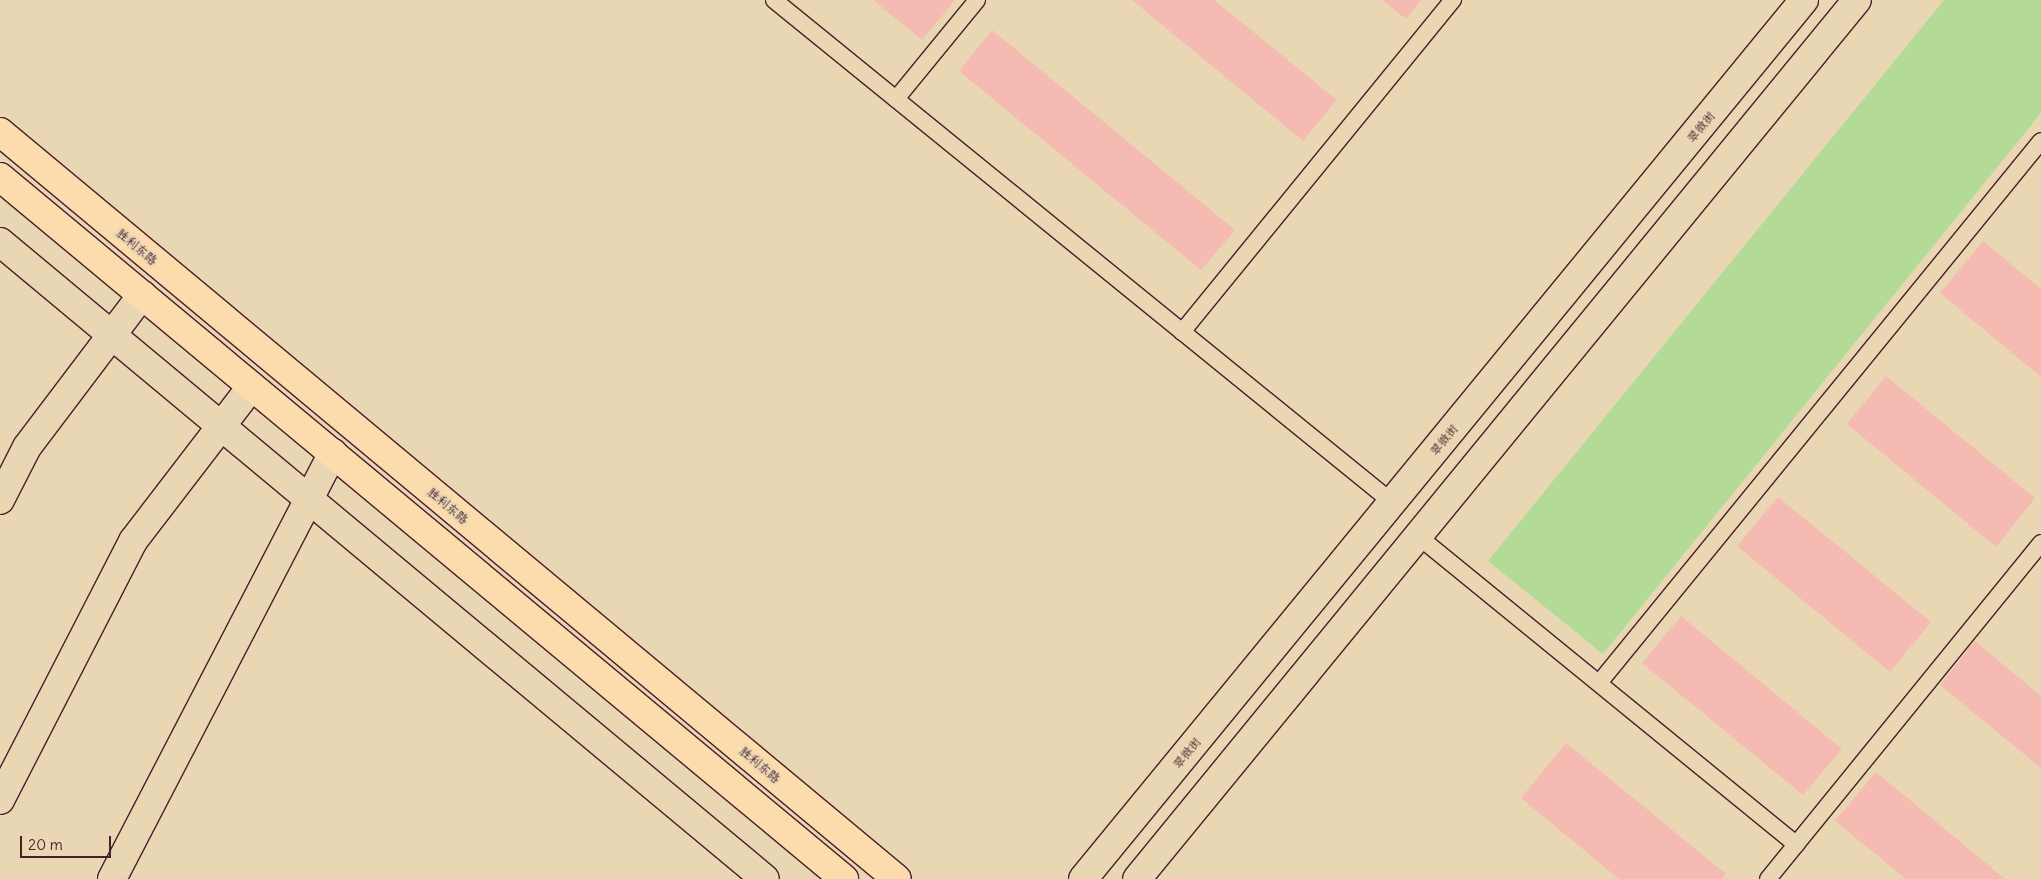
<!DOCTYPE html>
<html>
<head>
<meta charset="utf-8">
<style>
  body { margin:0 }
  #map { position:relative; width:2041px; height:879px; overflow:hidden; background:#e9d7b4; font-family:Delius,"LXGW WenKai TC",sans-serif }
  div>[style] { position:absolute }
  .green>* { inset:0; background:#b3db97 }
  .building>* { inset:0; background:#f5bab2 }
  .roads { filter:drop-shadow(1px 0 #4a1f2b) drop-shadow(-1px 0 #4a1f2b) drop-shadow(0 1px #4a1f2b) drop-shadow(0 -1px #4a1f2b) }
  .lane>* { height:16px; margin:-8px; padding:0 8px; transform-origin:8px; border-radius:8px; background:#e9d7b4 }
  .street>* { height:28px; margin:-14px; padding:0 14px; transform-origin:14px; border-radius:14px; background:#e9d7b4 }
  .secondary>* { height:28px; margin:-14px; padding:0 14px; transform-origin:14px; border-radius:14px; background:#e9d7b4 }
  .primary>* { height:28px; margin:-14px; padding:0 14px; transform-origin:14px; border-radius:14px; background:#fcdcac }
  span { translate:-50% -50%; white-space:nowrap; text-align:center; line-height:1.15; -webkit-text-stroke:4px #e9d7b4; paint-order:stroke }
  .street-label { font-size:12px; color:#4a1f2b }
  .scale { position:absolute; left:20px; top:836px; width:91px; height:22px; box-sizing:border-box; border:2px solid #4a1f2b; border-top:0; padding-left:6px; font-size:15px; line-height:18px; white-space:nowrap; color:#4a1f2b; -webkit-text-stroke:4px #e9d7b4; paint-order:stroke }
</style>
</head>
<body>
<div id="map">
  <div class="green">
    <div style="clip-path:polygon(1944px 0,2041px 0,2041px 113px,1603px 654px,1488px 561px)"></div>
  </div>
  <div class="building">
    <div style="clip-path:polygon(873px 0,955px 0,922px 40px)"></div>
    <div style="clip-path:polygon(1132px 0,1214px 0,1337px 100px,1303px 141px)"></div>
    <div style="clip-path:polygon(1382px 0,1421px 0,1406px 19px)"></div>
    <div style="clip-path:polygon(992px 30px,1235px 230px,1201px 270px,959px 71px)"></div>
    <div style="clip-path:polygon(1983px 241px,2041px 289px,2041px 377px,1940px 293px)"></div>
    <div style="clip-path:polygon(1886px 376px,2035px 498px,1996px 547px,1847px 424px)"></div>
    <div style="clip-path:polygon(1778px 497px,1931px 622px,1890px 672px,1737px 546px)"></div>
    <div style="clip-path:polygon(1681px 616px,1842px 749px,1803px 795px,1642px 663px)"></div>
    <div style="clip-path:polygon(1975px 641px,2041px 696px,2041px 768px,1940px 685px)"></div>
    <div style="clip-path:polygon(1566px 743px,1726px 874px,1722px 879px,1619px 879px,1521px 798px)"></div>
    <div style="clip-path:polygon(1876px 772px,2005px 879px,1906px 879px,1835px 821px)"></div>
  </div>
  <div class="roads">
    <div class="lane">
      <div style="left:774px;top:0;width:798px;rotate:39.1deg"></div>
      <div style="left:896px;top:99px;width:128px;rotate:-50.7deg"></div>
      <div style="left:1182px;top:332px;width:429px;rotate:-50.8deg"></div>
      <div style="left:1418px;top:536px;width:488px;rotate:39.2deg"></div>
      <div style="left:1599px;top:683px;width:699px;rotate:-50.8deg"></div>
      <div style="left:1768px;top:879px;width:433px;rotate:-50.9deg"></div>
    </div>
    <div class="street">
      <div style="left:0;top:242px;width:995px;rotate:39.78deg"></div>
      <div style="left:0;top:500px;width:59px;rotate:-63deg"></div>
      <div style="left:27px;top:447px;width:191px;rotate:-52.9deg"></div>
      <div style="left:0;top:800px;width:291px;rotate:-62.8deg"></div>
      <div style="left:133px;top:541px;width:195px;rotate:-52.5deg"></div>
      <div style="left:112px;top:879px;width:480px;rotate:-62.6deg"></div>
    </div>
    <div class="secondary">
      <div style="left:1083px;top:879px;width:1137px;rotate:-50.64deg"></div>
      <div style="left:1137px;top:879px;width:1136px;rotate:-50.68deg"></div>
    </div>
    <div class="primary">
      <div style="left:0;top:132px;width:1167px;rotate:39.79deg"></div>
      <div style="left:0;top:177px;width:1098px;rotate:39.75deg"></div>
    </div>
  </div>
  <div class="street-label">
    <span style="left:1701px;top:127px;rotate:-51deg">翠微街</span>
    <span style="left:137px;top:247px;rotate:40deg">胜利东路</span>
    <span style="left:1444px;top:440px;rotate:-51deg">翠微街</span>
    <span style="left:448px;top:506px;rotate:40deg">胜利东路</span>
    <span style="left:1187px;top:753px;rotate:-51deg">翠微街</span>
    <span style="left:760px;top:765px;rotate:40deg">胜利东路</span>
  </div>
  <div class="scale">20 m</div>
</div>
</body>
</html>
